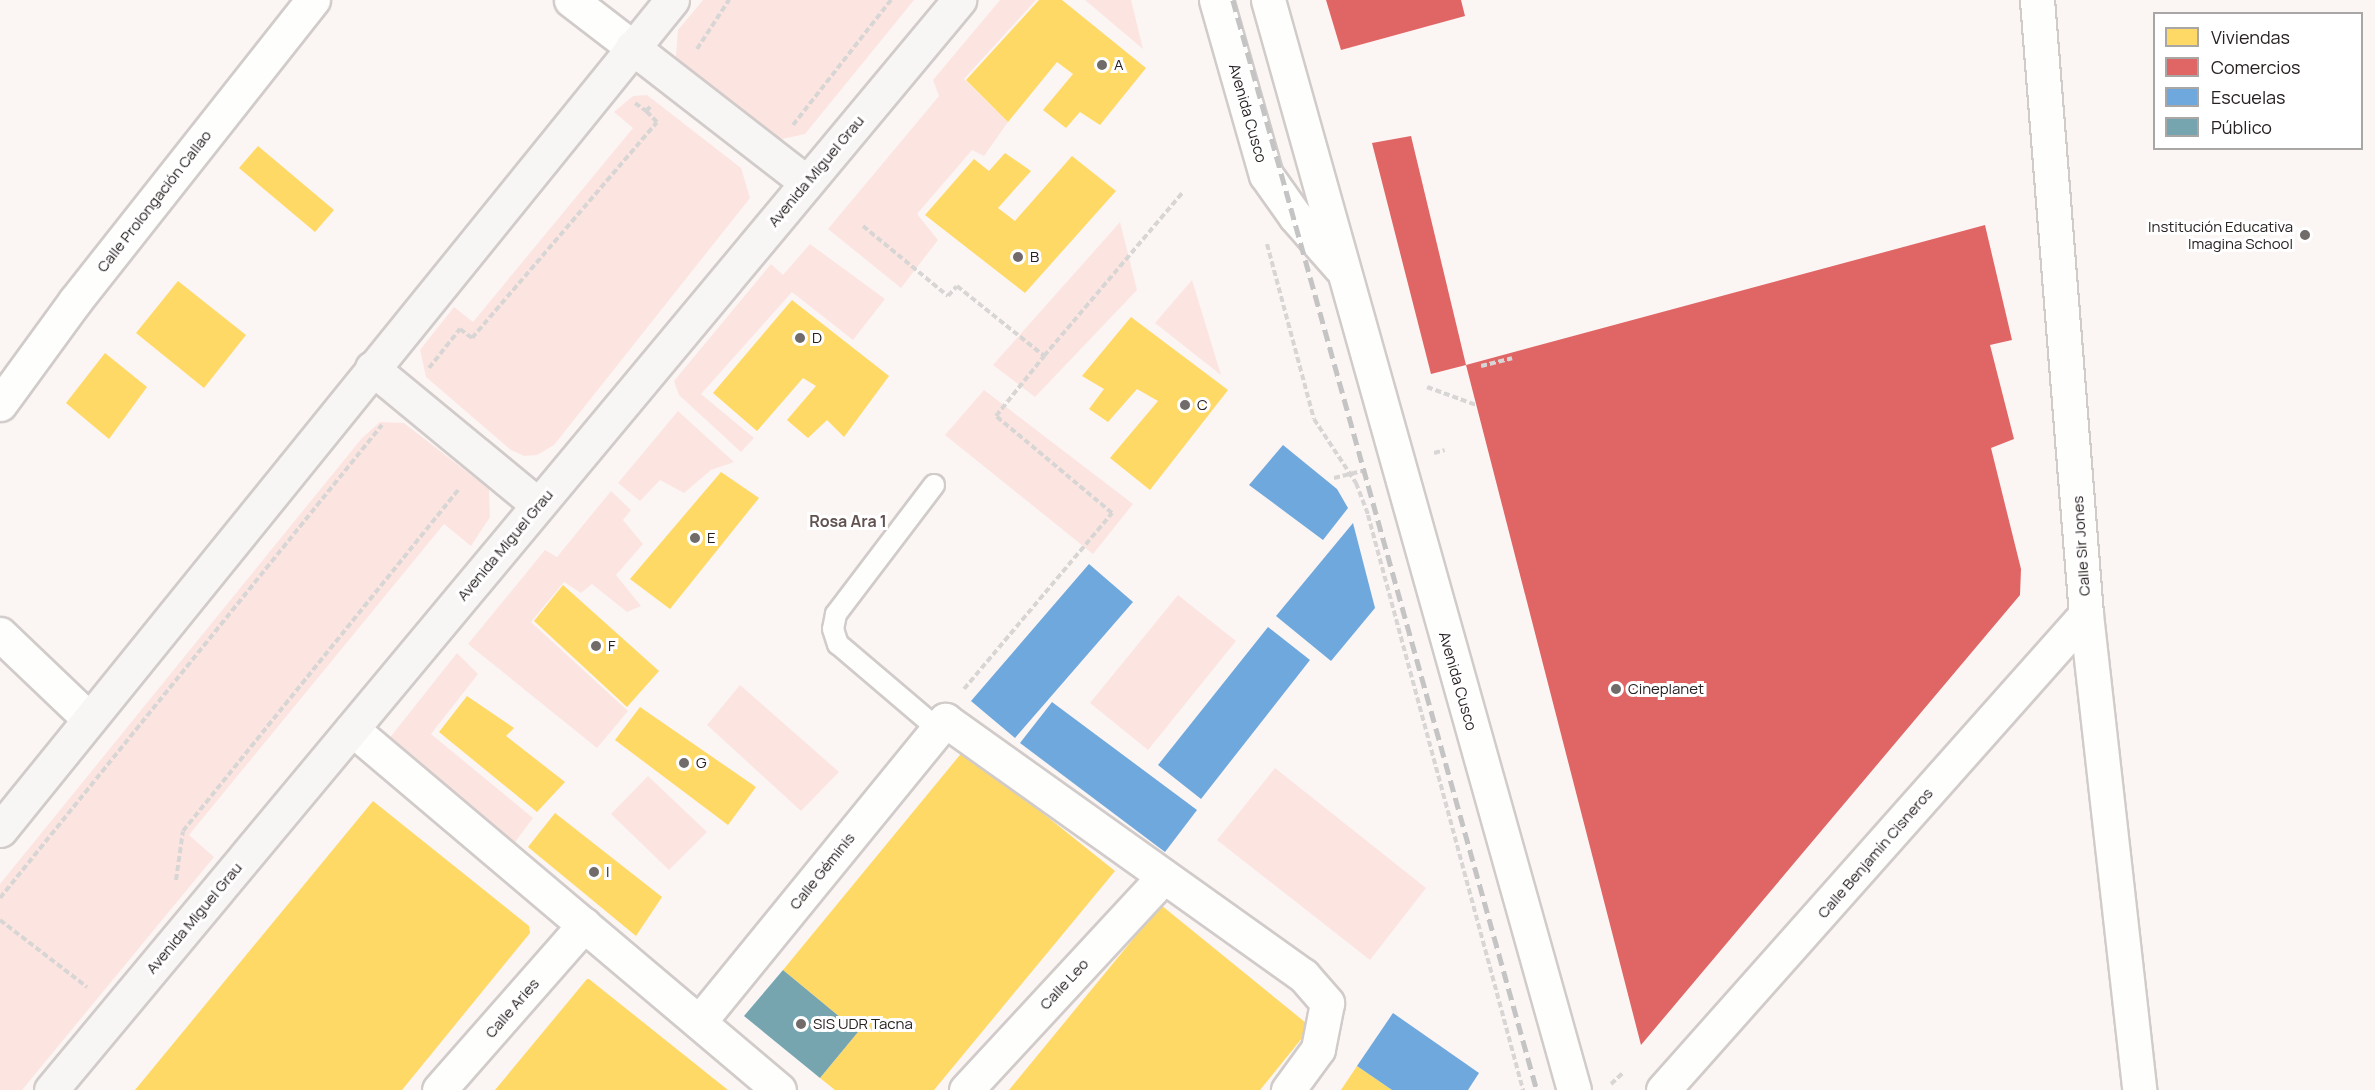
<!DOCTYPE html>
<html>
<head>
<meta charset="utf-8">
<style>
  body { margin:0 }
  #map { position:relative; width:2375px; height:1090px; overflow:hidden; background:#fbf5f4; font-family:Manrope,sans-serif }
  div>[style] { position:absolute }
  .green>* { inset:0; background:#fce5e1 }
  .homes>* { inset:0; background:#ffd966 }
  .shops>* { inset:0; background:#e06666 }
  .schools>* { inset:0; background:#6fa8dc }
  .public>* { inset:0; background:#76a5af }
  .path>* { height:4px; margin-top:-2px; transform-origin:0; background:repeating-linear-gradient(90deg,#d8d6d5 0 6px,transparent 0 9px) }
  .roads { filter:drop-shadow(2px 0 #d1cbca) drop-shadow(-2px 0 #d1cbca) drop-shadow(0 2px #d1cbca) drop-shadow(0 -2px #d1cbca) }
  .service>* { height:20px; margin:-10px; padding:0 10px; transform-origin:10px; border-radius:10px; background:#fefefd }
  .minor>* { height:33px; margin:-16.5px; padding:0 16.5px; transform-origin:16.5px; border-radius:16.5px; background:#fefefd }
  .secondary>* { height:33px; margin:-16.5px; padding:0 16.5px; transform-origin:16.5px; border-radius:16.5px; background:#fefefd }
  .primary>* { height:33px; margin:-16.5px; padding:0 16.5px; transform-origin:16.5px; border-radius:16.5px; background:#f8f5f5 }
  .rail>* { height:4.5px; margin-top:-2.25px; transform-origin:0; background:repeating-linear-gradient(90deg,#c5c4c4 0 12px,transparent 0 18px) }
  .dots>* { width:16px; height:16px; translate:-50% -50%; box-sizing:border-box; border:3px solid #fff; border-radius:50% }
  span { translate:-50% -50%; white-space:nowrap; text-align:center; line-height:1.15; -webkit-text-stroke:6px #fff; paint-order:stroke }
  .poi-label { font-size:15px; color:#272120 }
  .left { translate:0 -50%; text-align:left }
  .right { translate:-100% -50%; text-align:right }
  .street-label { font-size:15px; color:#272120 }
  .neighbourhood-label { font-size:16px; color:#625351; font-weight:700 }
  .legend { position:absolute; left:2153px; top:12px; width:210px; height:138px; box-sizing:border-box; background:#fff; border:2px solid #a9a6a6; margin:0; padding:8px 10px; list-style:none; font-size:18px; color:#272120 }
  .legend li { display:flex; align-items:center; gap:12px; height:30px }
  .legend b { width:30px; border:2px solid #a9a6a6 }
</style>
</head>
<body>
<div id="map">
  <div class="green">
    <div style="clip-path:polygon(703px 0,914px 0,805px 134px,773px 141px,682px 69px,676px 56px,678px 30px)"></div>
    <div style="clip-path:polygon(1000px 0,1036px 0,964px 79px,1008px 122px,984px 156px,972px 150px,917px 214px,938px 240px,901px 288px,828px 229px,939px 96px,933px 80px)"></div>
    <div style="clip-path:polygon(1085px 0,1131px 0,1143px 49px)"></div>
    <div style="clip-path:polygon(647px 95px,741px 168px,750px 198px,554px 445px,537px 455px,524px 456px,511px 450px,426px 377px,420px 350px,454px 307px,473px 322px,633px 128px,614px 112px,633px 96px)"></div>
    <div style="clip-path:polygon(1120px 222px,1137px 290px,1035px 397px,993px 365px)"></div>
    <div style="clip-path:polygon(810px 244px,885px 299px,853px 340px,792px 292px,701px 394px,754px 438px,741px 452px,679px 395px,674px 381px,771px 264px,783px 275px)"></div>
    <div style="clip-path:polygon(1192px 280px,1221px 375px,1155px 323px)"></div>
    <div style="clip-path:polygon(984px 390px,1133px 504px,1093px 554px,945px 435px)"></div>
    <div style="clip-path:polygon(678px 411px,734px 462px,711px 470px,684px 493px,660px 480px,640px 501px,618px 483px)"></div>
    <div style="clip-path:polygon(380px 422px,404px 423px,489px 489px,490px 517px,471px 546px,444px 524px,189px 835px,214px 857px,22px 1090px,0 1090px,0 884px,362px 438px)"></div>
    <div style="clip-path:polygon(611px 491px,631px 510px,623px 520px,643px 544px,616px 575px,641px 606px,627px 612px,592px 584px,581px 593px,564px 582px,531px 622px,628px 711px,597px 748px,468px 644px,545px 550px,557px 557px)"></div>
    <div style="clip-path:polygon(1178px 595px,1236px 641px,1148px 750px,1090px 703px)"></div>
    <div style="clip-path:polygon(457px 653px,478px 674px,431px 734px,533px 818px,515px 842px,384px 745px)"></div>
    <div style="clip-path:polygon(740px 685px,839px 772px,801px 811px,707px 725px)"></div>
    <div style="clip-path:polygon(1275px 768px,1426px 888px,1370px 960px,1217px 840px)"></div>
    <div style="clip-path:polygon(648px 776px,707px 832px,669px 870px,611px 814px)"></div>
  </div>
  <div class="homes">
    <div style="clip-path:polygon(1039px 0,1062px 0,1146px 68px,1100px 125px,1080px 112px,1066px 128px,1043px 110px,1073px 74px,1057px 62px,1008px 122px,966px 80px)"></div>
    <div style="clip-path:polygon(258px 146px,334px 210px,315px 232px,239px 168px)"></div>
    <div style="clip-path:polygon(1005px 153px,1031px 171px,998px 208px,1015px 221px,1072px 156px,1116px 191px,1025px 293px,925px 215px,974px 159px,989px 171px)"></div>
    <div style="clip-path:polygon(178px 281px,246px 335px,204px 388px,136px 333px)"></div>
    <div style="clip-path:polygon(792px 300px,889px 376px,844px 437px,827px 420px,808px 438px,787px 420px,816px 386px,803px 378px,757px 431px,713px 393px)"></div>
    <div style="clip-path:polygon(1131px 317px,1228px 390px,1150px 490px,1110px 458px,1158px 401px,1137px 389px,1108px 422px,1089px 409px,1104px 389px,1082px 376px)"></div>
    <div style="clip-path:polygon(105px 353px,147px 387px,109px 439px,66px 403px)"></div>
    <div style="clip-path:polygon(721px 472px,759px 498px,670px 609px,630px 579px)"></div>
    <div style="clip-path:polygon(563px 585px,659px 671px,627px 707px,534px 621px)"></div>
    <div style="clip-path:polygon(467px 696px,514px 728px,506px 736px,565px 782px,537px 812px,439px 732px)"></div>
    <div style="clip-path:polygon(640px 707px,756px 787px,728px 825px,615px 740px)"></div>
    <div style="clip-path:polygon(964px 750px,1115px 871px,934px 1090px,835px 1090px,820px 1078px,858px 1032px,783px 970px)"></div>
    <div style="clip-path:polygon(373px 801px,529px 926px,530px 933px,402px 1090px,135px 1090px)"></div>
    <div style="clip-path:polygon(555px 813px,662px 897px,636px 936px,528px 847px)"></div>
    <div style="clip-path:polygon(1161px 905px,1311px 1027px,1260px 1090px,1009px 1090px)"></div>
    <div style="clip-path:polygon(587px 979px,589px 979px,728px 1090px,495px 1090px)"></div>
    <div style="clip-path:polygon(1357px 1066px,1392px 1090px,1341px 1090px)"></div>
  </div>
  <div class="shops">
    <div style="clip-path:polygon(1326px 0,1461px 0,1465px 16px,1341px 50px)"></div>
    <div style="clip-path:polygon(1411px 136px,1466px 365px,1985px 225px,2012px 340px,1990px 345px,2014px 439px,1991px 448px,2021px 569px,2020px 595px,1641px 1045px,1466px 365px,1431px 374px,1372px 143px)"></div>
  </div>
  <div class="schools">
    <div style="clip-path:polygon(1283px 445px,1337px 489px,1348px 508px,1323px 540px,1249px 485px)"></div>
    <div style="clip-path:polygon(1353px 523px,1375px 608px,1331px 661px,1276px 616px)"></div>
    <div style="clip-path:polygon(1089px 564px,1133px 602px,1015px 738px,971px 701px)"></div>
    <div style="clip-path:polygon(1268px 627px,1310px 660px,1201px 799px,1158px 765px)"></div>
    <div style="clip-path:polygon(1052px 702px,1197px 810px,1165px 852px,1020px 743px)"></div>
    <div style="clip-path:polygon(1393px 1013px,1479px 1073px,1468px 1090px,1392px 1090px,1357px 1066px)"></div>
  </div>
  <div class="public">
    <div style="clip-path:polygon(783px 970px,858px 1032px,820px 1078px,744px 1016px)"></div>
  </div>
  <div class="path">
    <div style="left:697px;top:49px;width:59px;rotate:-56.9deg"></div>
    <div style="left:635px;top:103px;width:14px;rotate:36deg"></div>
    <div style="left:793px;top:125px;width:159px;rotate:-51.9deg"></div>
    <div style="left:863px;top:226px;width:110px;rotate:39.5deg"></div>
    <div style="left:948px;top:296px;width:13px;rotate:-48deg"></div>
    <div style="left:957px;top:286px;width:112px;rotate:38.8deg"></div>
    <div style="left:1044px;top:356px;width:214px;rotate:-49.7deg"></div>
    <div style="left:1267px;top:244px;width:181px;rotate:75deg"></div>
    <div style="left:1314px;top:419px;width:77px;rotate:56.7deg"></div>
    <div style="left:1356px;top:483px;width:34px;rotate:69deg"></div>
    <div style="left:1368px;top:515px;width:596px;rotate:74.91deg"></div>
    <div style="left:1481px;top:366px;width:32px;rotate:-14deg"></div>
    <div style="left:429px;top:368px;width:50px;rotate:-51.5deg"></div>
    <div style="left:460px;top:329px;width:15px;rotate:37deg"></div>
    <div style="left:472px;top:338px;width:284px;rotate:-49.4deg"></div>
    <div style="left:657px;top:122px;width:16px;rotate:-135deg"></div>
    <div style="left:646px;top:111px;width:6px;rotate:-45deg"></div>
    <div style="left:1427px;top:387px;width:52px;rotate:20.2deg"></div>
    <div style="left:1434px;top:453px;width:11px;rotate:-15deg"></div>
    <div style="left:1334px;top:478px;width:30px;rotate:-14deg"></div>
    <div style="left:964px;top:689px;width:230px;rotate:-49.9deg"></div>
    <div style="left:1112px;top:513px;width:151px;rotate:-140.1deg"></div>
    <div style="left:996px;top:416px;width:77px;rotate:-51.3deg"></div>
    <div style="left:176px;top:880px;width:49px;rotate:-81.9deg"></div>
    <div style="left:183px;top:831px;width:441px;rotate:-51.1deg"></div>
    <div style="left:0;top:898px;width:608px;rotate:-51.08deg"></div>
    <div style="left:0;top:920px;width:110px;rotate:37.6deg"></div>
    <div style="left:1611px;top:1084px;width:18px;rotate:-43deg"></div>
  </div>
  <div class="roads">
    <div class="service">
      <div style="left:934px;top:485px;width:162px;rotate:127.2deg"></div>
      <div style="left:836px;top:614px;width:15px;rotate:101deg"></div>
      <div style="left:833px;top:629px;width:16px;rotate:72deg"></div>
      <div style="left:838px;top:644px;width:131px;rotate:40.4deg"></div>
    </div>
    <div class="minor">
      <div style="left:571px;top:0;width:77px;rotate:37.6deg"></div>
      <div style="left:2037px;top:0;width:616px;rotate:85.44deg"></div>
      <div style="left:2086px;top:614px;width:479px;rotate:83.6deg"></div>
      <div style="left:0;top:404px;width:127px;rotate:-53.9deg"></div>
      <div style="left:75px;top:301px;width:384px;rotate:-51.7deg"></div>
      <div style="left:0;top:634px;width:123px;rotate:43.7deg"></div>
      <div style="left:352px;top:729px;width:559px;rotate:40.21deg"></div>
      <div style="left:699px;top:1022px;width:390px;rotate:-50.8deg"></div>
      <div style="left:945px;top:720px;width:440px;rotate:35.5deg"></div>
      <div style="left:1303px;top:975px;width:37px;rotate:49deg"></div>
      <div style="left:1327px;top:1003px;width:47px;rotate:101.1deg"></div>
      <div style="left:1318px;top:1049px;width:51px;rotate:126.2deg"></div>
      <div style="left:439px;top:1090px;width:220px;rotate:-48.7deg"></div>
      <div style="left:966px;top:1090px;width:290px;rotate:-47.2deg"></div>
      <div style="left:1663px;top:1090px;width:637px;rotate:-48.37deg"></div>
    </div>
    <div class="secondary">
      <div style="left:1216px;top:0;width:182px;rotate:74.1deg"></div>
      <div style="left:1266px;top:175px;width:50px;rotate:54.7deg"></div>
      <div style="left:1295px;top:216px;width:68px;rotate:48.6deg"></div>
      <div style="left:1268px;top:0;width:1132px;rotate:74.32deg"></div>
    </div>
    <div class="primary">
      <div style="left:632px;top:47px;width:220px;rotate:37.8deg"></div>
      <div style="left:372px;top:368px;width:215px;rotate:39.5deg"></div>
      <div style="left:0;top:830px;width:1068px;rotate:-51.01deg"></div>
      <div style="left:51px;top:1090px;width:1419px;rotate:-50.2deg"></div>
    </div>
  </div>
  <div class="rail">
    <div style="left:1233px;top:0;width:1132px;rotate:74.42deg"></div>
  </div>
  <div class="dots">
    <div style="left:1102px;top:65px;background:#716b6a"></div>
    <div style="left:2305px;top:235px;background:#716b6a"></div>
    <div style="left:1018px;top:257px;background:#716b6a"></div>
    <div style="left:800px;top:338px;background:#716b6a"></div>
    <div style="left:1185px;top:405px;background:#716b6a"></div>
    <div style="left:695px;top:538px;background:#716b6a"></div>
    <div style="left:596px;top:646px;background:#716b6a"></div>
    <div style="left:1616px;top:689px;background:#716b6a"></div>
    <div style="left:684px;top:763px;background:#716b6a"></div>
    <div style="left:594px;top:872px;background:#716b6a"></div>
    <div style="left:801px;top:1024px;background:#716b6a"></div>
  </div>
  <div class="poi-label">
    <span class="left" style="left:1114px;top:65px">A</span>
    <span class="right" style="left:2293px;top:235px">Institución Educativa<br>Imagina School</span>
    <span class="left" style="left:1030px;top:257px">B</span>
    <span class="left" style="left:812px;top:338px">D</span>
    <span class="left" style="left:1197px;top:405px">C</span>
    <span class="left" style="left:707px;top:538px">E</span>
    <span class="left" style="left:608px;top:646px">F</span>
    <span class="left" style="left:1628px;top:689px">Cineplanet</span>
    <span class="left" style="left:696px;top:763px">G</span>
    <span class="left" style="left:606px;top:872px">I</span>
    <span class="left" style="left:813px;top:1024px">SIS UDR Tacna</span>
  </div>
  <div class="street-label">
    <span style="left:1248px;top:113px;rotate:74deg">Avenida Cusco</span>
    <span style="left:816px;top:171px;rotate:-50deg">Avenida Miguel Grau</span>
    <span style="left:154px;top:201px;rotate:-52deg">Calle Prolongación Callao</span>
    <span style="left:505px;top:545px;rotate:-50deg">Avenida Miguel Grau</span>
    <span style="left:2081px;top:546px;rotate:-94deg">Calle Sir Jones</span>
    <span style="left:1458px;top:681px;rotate:74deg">Avenida Cusco</span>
    <span style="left:1875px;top:853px;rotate:-49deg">Calle Benjamín Cisneros</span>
    <span style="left:822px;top:871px;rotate:-51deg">Calle Géminis</span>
    <span style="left:194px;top:918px;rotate:-50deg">Avenida Miguel Grau</span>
    <span style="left:1064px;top:984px;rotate:-47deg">Calle Leo</span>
    <span style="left:512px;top:1008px;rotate:-49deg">Calle Aries</span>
  </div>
  <div class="neighbourhood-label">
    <span style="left:848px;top:521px">Rosa Ara 1</span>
  </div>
  <ul class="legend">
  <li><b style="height:16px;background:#ffd966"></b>Viviendas</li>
  <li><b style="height:16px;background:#e06666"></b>Comercios</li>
  <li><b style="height:16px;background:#6fa8dc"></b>Escuelas</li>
  <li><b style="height:16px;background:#76a5af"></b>Público</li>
  </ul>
</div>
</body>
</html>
